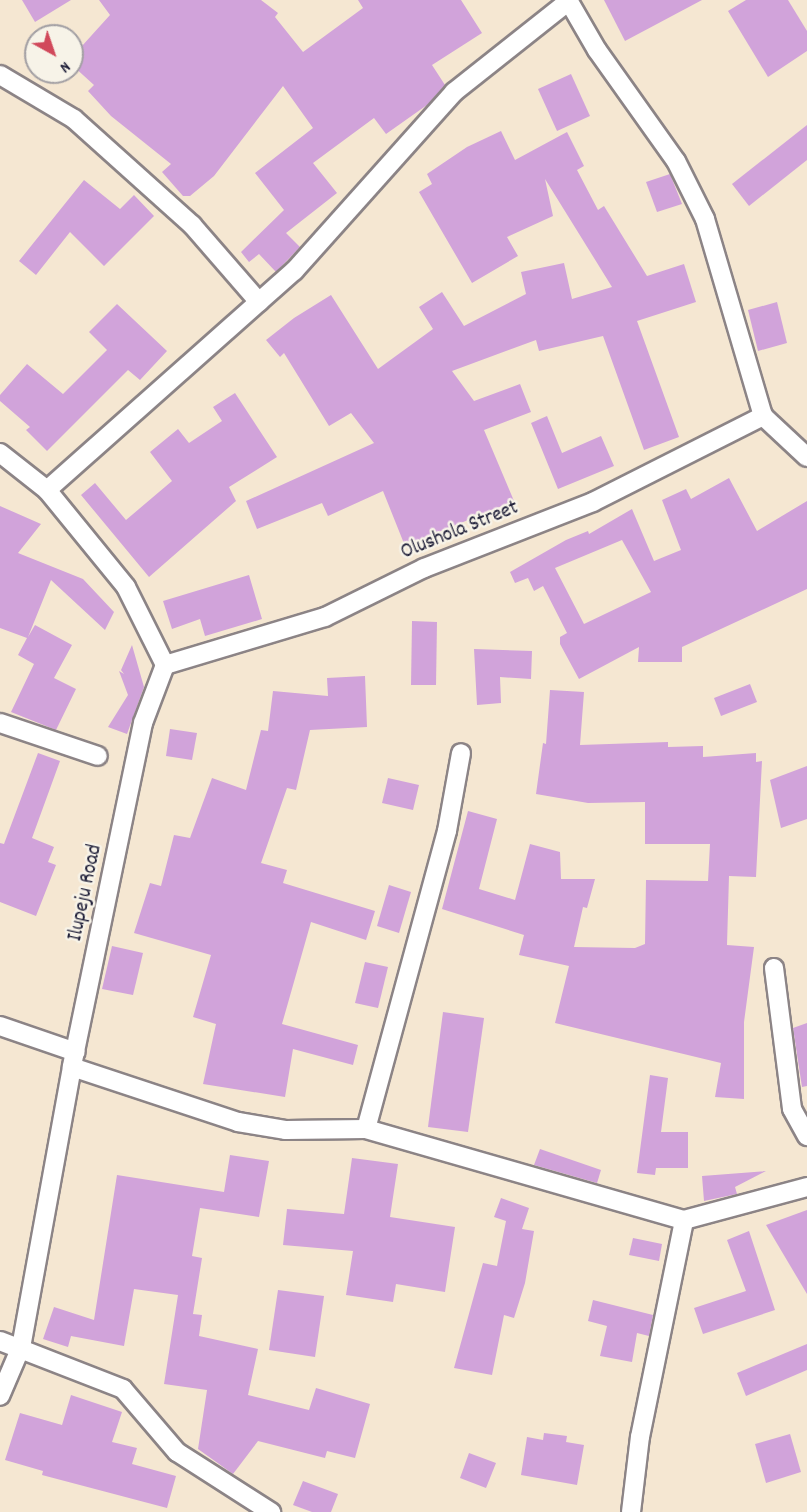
<!DOCTYPE html>
<html>
<head>
<meta charset="utf-8">
<style>
  body { margin:0 }
  #map { position:relative; width:807px; height:1512px; overflow:hidden; background:#f5e7d2; font-family:Dekko,sans-serif }
  div>[style] { position:absolute }
  .building>* { inset:0; background:#d1a3da }
  .roads { filter:drop-shadow(2px 0 #8c8486) drop-shadow(-2px 0 #8c8486) drop-shadow(0 2px #8c8486) drop-shadow(0 -2px #8c8486) }
  .minor>* { height:18px; margin:-9px; padding:0 9px; transform-origin:9px; border-radius:9px; background:#fff }
  span { translate:-50% -50%; white-space:nowrap; text-align:center; line-height:1.15; -webkit-text-stroke:5px #f7f3e8; paint-order:stroke }
  .street-label { font-size:21px; color:#22223b }
  .north { position:absolute; left:24px; top:24px; width:60px; height:60px; box-sizing:border-box; background:#f7f3e8; border:2px solid #a29fa3; border-radius:50%; rotate:140deg; font-size:16px; font-weight:700; line-height:24px; text-align:center; color:#22223b }
  .north::after { content:''; display:block; margin:auto; width:21px; height:27px; background:#d1495b; clip-path:polygon(50% 0,100% 100%,50% 72%,0 100%) }
</style>
</head>
<body>
<div id="map">
  <div class="building">
    <div style="clip-path:polygon(22px 0,71px 0,35px 22px)"></div>
    <div style="clip-path:polygon(99px 0,261px 0,278px 13px,275px 17px,303px 52px,363px 8px,358px 0,461px 0,482px 33px,432px 65px,445px 85px,427px 105px,386px 134px,374px 118px,313px 163px,337px 193px,286px 233px,300px 247px,276px 272px,259px 254px,249px 262px,241px 252px,284px 210px,255px 173px,313px 128px,283px 86px,214px 176px,190px 196px,183px 196px,162px 172px,171px 164px,111px 116px,88px 91px,94px 85px,72px 65px,72px 57px,110px 15px)"></div>
    <div style="clip-path:polygon(604px 0,702px 0,625px 41px)"></div>
    <div style="clip-path:polygon(746px 0,788px 0,807px 31px,807px 51px,768px 77px,728px 11px)"></div>
    <div style="clip-path:polygon(571px 74px,590px 116px,557px 131px,538px 89px)"></div>
    <div style="clip-path:polygon(807px 125px,807px 160px,749px 206px,732px 184px)"></div>
    <div style="clip-path:polygon(501px 131px,515px 160px,567px 132px,584px 166px,577px 170px,598px 210px,604px 206px,647px 276px,684px 264px,696px 302px,637px 321px,679px 437px,644px 450px,603px 336px,539px 351px,536px 340px,452px 371px,474px 401px,520px 384px,531px 412px,484px 430px,514px 501px,405px 546px,383px 491px,328px 516px,322px 503px,257px 529px,246px 501px,374px 443px,351px 413px,329px 426px,284px 353px,280px 357px,266px 340px,294px 318px,331px 295px,378px 369px,433px 329px,419px 307px,442px 292px,464px 326px,526px 294px,521px 272px,564px 263px,572px 299px,612px 287px,545px 179px,553px 216px,507px 237px,518px 256px,472px 283px,419px 192px,432px 184px,427px 174px,467px 147px)"></div>
    <div style="clip-path:polygon(670px 174px,682px 204px,657px 212px,646px 182px)"></div>
    <div style="clip-path:polygon(84px 180px,120px 209px,134px 195px,154px 216px,104px 266px,70px 232px,36px 275px,19px 261px)"></div>
    <div style="clip-path:polygon(777px 302px,787px 343px,758px 351px,748px 310px)"></div>
    <div style="clip-path:polygon(117px 304px,167px 351px,140px 380px,128px 370px,47px 451px,26px 430px,30px 427px,0 401px,0 395px,27px 364px,63px 394px,107px 350px,89px 332px)"></div>
    <div style="clip-path:polygon(235px 393px,277px 457px,229px 487px,236px 501px,149px 577px,81px 495px,95px 483px,126px 520px,172px 481px,150px 452px,178px 429px,189px 443px,222px 421px,213px 407px)"></div>
    <div style="clip-path:polygon(547px 416px,562px 453px,601px 436px,614px 466px,558px 489px,531px 423px)"></div>
    <div style="clip-path:polygon(evenodd,729px 478px,757px 531px,807px 501px,807px 589px,682px 647px,682px 662px,638px 662px,639px 647px,579px 679px,560px 644px,560px 637px,567px 633px,543px 586px,534px 591px,528px 578px,515px 583px,510px 572px,566px 540px,588px 531px,589px 534px,632px 509px,654px 561px,681px 550px,662px 500px,686px 489px,691px 499px,729px 478px,622px 540px,651px 592px,584px 624px,555px 568px,622px 540px)"></div>
    <div style="clip-path:polygon(0 506px,41px 524px,18px 553px,83px 579px,114px 612px,105px 630px,51px 580px,28px 637px,35px 625px,72px 645px,54px 678px,76px 689px,56px 730px,11px 712px,34px 664px,18px 655px,27px 638px,0 628px)"></div>
    <div style="clip-path:polygon(249px 575px,262px 619px,205px 636px,200px 619px,172px 629px,163px 601px)"></div>
    <div style="clip-path:polygon(412px 621px,437px 622px,436px 685px,411px 685px)"></div>
    <div style="clip-path:polygon(132px 645px,144px 687px,127px 734px,108px 727px,128px 695px,119px 671px,124px 674px,121px 670px)"></div>
    <div style="clip-path:polygon(474px 649px,532px 651px,531px 679px,500px 677px,501px 703px,477px 705px)"></div>
    <div style="clip-path:polygon(365px 676px,367px 727px,310px 730px,296px 790px,287px 788px,261px 863px,287px 870px,283px 883px,375px 911px,366px 940px,311px 922px,282px 1024px,358px 1045px,353px 1065px,293px 1049px,285px 1097px,203px 1084px,216px 1024px,193px 1017px,211px 955px,134px 933px,150px 883px,161px 886px,174px 835px,190px 838px,212px 778px,246px 790px,261px 730px,268px 731px,273px 691px,328px 696px,327px 678px)"></div>
    <div style="clip-path:polygon(750px 684px,757px 702px,721px 716px,714px 698px)"></div>
    <div style="clip-path:polygon(550px 690px,584px 692px,580px 745px,668px 742px,668px 747px,703px 746px,703px 757px,756px 753px,756px 762px,762px 761px,756px 877px,729px 876px,727px 945px,754px 947px,744px 1022px,744px 1099px,715px 1097px,721px 1063px,555px 1023px,569px 966px,519px 955px,524px 935px,442px 909px,468px 811px,497px 819px,479px 889px,515px 900px,530px 844px,560px 852px,561px 879px,595px 879px,587px 908px,583px 907px,574px 947px,635px 948px,645px 944px,646px 880px,708px 881px,710px 844px,645px 844px,645px 802px,588px 803px,536px 794px,543px 743px,546px 744px)"></div>
    <div style="clip-path:polygon(170px 729px,197px 733px,192px 760px,166px 756px)"></div>
    <div style="clip-path:polygon(38px 753px,60px 761px,32px 838px,54px 847px,48px 862px,56px 865px,36px 916px,0 902px,0 843px,4px 844px)"></div>
    <div style="clip-path:polygon(807px 766px,807px 819px,781px 828px,770px 780px)"></div>
    <div style="clip-path:polygon(388px 778px,419px 785px,413px 810px,382px 803px)"></div>
    <div style="clip-path:polygon(389px 885px,411px 892px,399px 933px,377px 926px)"></div>
    <div style="clip-path:polygon(112px 946px,143px 953px,133px 995px,102px 989px)"></div>
    <div style="clip-path:polygon(365px 962px,388px 967px,378px 1008px,355px 1003px)"></div>
    <div style="clip-path:polygon(443px 1012px,484px 1018px,468px 1132px,428px 1127px)"></div>
    <div style="clip-path:polygon(807px 1023px,807px 1086px,802px 1087px,793px 1028px)"></div>
    <div style="clip-path:polygon(650px 1075px,668px 1078px,661px 1132px,688px 1132px,688px 1168px,656px 1168px,655px 1175px,637px 1173px)"></div>
    <div style="clip-path:polygon(540px 1149px,601px 1170px,597px 1183px,534px 1165px)"></div>
    <div style="clip-path:polygon(230px 1155px,269px 1161px,259px 1217px,200px 1208px,192px 1256px,202px 1258px,193px 1314px,202px 1315px,199px 1336px,258px 1349px,248px 1395px,309px 1410px,316px 1388px,370px 1404px,355px 1458px,327px 1451px,325px 1458px,258px 1441px,233px 1474px,198px 1449px,207px 1390px,164px 1384px,178px 1295px,134px 1289px,124px 1346px,71px 1336px,68px 1347px,43px 1339px,54px 1307px,94px 1320px,117px 1175px,224px 1192px)"></div>
    <div style="clip-path:polygon(352px 1158px,398px 1164px,390px 1217px,455px 1227px,445px 1292px,396px 1284px,393px 1302px,346px 1295px,353px 1251px,283px 1245px,287px 1209px,344px 1214px)"></div>
    <div style="clip-path:polygon(766px 1171px,735px 1187px,737px 1194px,704px 1201px,702px 1176px)"></div>
    <div style="clip-path:polygon(501px 1198px,529px 1208px,522px 1229px,534px 1231px,525px 1283px,514px 1318px,504px 1315px,492px 1375px,454px 1368px,483px 1263px,497px 1266px,506px 1221px,494px 1217px)"></div>
    <div style="clip-path:polygon(807px 1210px,807px 1294px,766px 1225px)"></div>
    <div style="clip-path:polygon(749px 1231px,775px 1310px,703px 1334px,694px 1308px,746px 1291px,727px 1240px)"></div>
    <div style="clip-path:polygon(633px 1238px,662px 1244px,659px 1261px,629px 1255px)"></div>
    <div style="clip-path:polygon(278px 1290px,324px 1296px,315px 1357px,269px 1350px)"></div>
    <div style="clip-path:polygon(593px 1300px,653px 1315px,649px 1336px,637px 1333px,632px 1362px,600px 1356px,607px 1326px,588px 1321px)"></div>
    <div style="clip-path:polygon(807px 1344px,807px 1370px,746px 1396px,737px 1373px)"></div>
    <div style="clip-path:polygon(71px 1395px,122px 1412px,112px 1442px,137px 1448px,132px 1464px,176px 1476px,167px 1508px,42px 1475px,43px 1471px,5px 1460px,20px 1413px,62px 1425px)"></div>
    <div style="clip-path:polygon(544px 1433px,567px 1436px,566px 1442px,584px 1445px,577px 1485px,521px 1475px,527px 1437px,543px 1440px)"></div>
    <div style="clip-path:polygon(790px 1434px,801px 1472px,766px 1483px,755px 1444px)"></div>
    <div style="clip-path:polygon(469px 1453px,496px 1463px,486px 1488px,460px 1478px)"></div>
    <div style="clip-path:polygon(303px 1481px,338px 1494px,331px 1512px,312px 1512px,293px 1505px)"></div>
  </div>
  <div class="roads">
    <div class="minor">
      <div style="left:568px;top:0;width:58px;rotate:59.9deg"></div>
      <div style="left:597px;top:50px;width:136px;rotate:54.6deg"></div>
      <div style="left:676px;top:161px;width:65px;rotate:63.4deg"></div>
      <div style="left:705px;top:219px;width:205px;rotate:73.6deg"></div>
      <div style="left:763px;top:416px;width:60px;rotate:43deg"></div>
      <div style="left:0;top:75px;width:86px;rotate:30.7deg"></div>
      <div style="left:74px;top:119px;width:159px;rotate:41.9deg"></div>
      <div style="left:192px;top:225px;width:102px;rotate:49deg"></div>
      <div style="left:0;top:453px;width:60px;rotate:38.2deg"></div>
      <div style="left:47px;top:490px;width:125px;rotate:50.8deg"></div>
      <div style="left:126px;top:587px;width:87px;rotate:63.4deg"></div>
      <div style="left:165px;top:665px;width:62px;rotate:110.8deg"></div>
      <div style="left:143px;top:723px;width:351px;rotate:101.7deg"></div>
      <div style="left:72px;top:1067px;width:285px;rotate:100.3deg"></div>
      <div style="left:21px;top:1347px;width:53px;rotate:113.2deg"></div>
      <div style="left:47px;top:490px;width:330px;rotate:-41.6deg"></div>
      <div style="left:294px;top:271px;width:240px;rotate:-48.2deg"></div>
      <div style="left:454px;top:92px;width:147px;rotate:-38.4deg"></div>
      <div style="left:165px;top:665px;width:167px;rotate:-16.7deg"></div>
      <div style="left:325px;top:617px;width:110px;rotate:-26.3deg"></div>
      <div style="left:424px;top:568px;width:181px;rotate:-21.3deg"></div>
      <div style="left:593px;top:502px;width:191px;rotate:-26.8deg"></div>
      <div style="left:0;top:723px;width:103px;rotate:18.6deg"></div>
      <div style="left:774px;top:968px;width:142px;rotate:82.7deg"></div>
      <div style="left:792px;top:1109px;width:31px;rotate:61deg"></div>
      <div style="left:0;top:1026px;width:80px;rotate:18.9deg"></div>
      <div style="left:72px;top:1067px;width:175px;rotate:18.3deg"></div>
      <div style="left:238px;top:1122px;width:49px;rotate:9.5deg"></div>
      <div style="left:286px;top:1130px;width:80px;rotate:-0.7deg"></div>
      <div style="left:366px;top:1129px;width:331px;rotate:16deg"></div>
      <div style="left:684px;top:1220px;width:127px;rotate:-15deg"></div>
      <div style="left:366px;top:1129px;width:309px;rotate:-74.8deg"></div>
      <div style="left:447px;top:831px;width:79px;rotate:-79.8deg"></div>
      <div style="left:0;top:1341px;width:132px;rotate:21.3deg"></div>
      <div style="left:123px;top:1389px;width:83px;rotate:49.4deg"></div>
      <div style="left:177px;top:1452px;width:112px;rotate:32.6deg"></div>
      <div style="left:631px;top:1512px;width:76px;rotate:-83.2deg"></div>
      <div style="left:640px;top:1437px;width:221px;rotate:-78.5deg"></div>
    </div>
  </div>
  <div class="street-label">
    <span style="left:460px;top:531px;rotate:-22deg">Olushola Street</span>
    <span style="left:86px;top:893px;rotate:-78deg">Ilupeju Road</span>
  </div>
  <div class="north">N</div>
</div>
</body>
</html>
